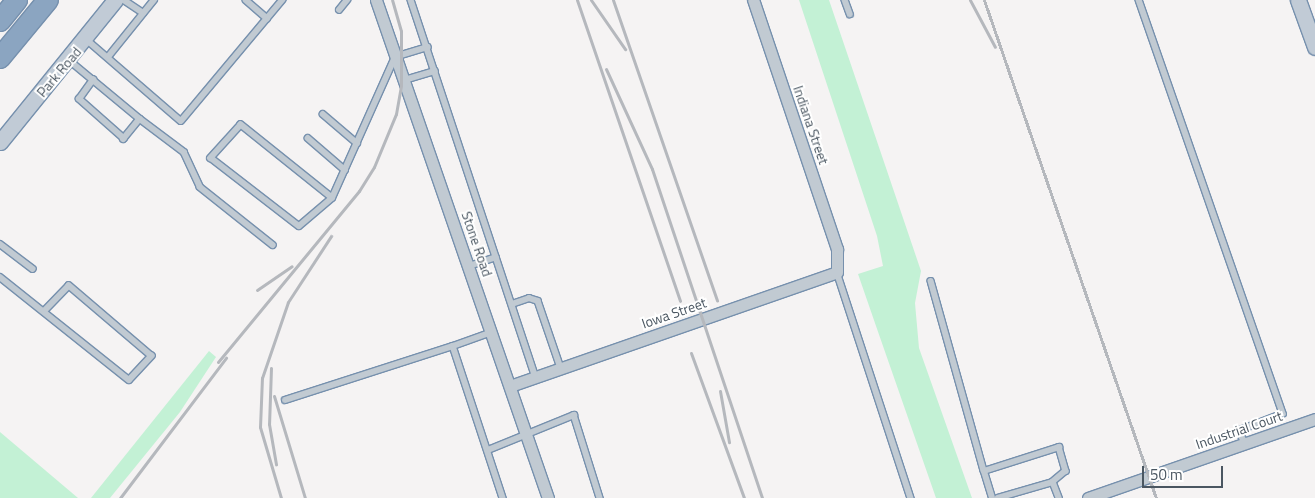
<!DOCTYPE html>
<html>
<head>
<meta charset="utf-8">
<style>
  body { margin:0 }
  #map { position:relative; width:1315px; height:498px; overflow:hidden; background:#f5f3f3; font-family:"Titillium Web",sans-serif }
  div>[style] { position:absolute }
  .green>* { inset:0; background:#c3f1d5 }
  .roads { filter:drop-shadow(1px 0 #7690ad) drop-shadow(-1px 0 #7690ad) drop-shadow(0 1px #7690ad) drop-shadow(0 -1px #7690ad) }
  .lane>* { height:5.5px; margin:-2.75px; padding:0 2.75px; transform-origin:2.75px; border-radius:2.75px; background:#c1cad2 }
  .street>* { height:11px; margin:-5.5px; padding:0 5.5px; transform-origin:5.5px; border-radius:5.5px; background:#c1cad2 }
  .secondary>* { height:15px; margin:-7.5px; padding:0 7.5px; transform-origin:7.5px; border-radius:7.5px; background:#c1cbd6 }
  .highway>* { height:20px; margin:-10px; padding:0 10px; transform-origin:10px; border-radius:10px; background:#8ba5c1 }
  .rail>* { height:3px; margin:-1.5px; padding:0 1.5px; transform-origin:1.5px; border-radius:1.5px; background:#b5b8bd }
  span { translate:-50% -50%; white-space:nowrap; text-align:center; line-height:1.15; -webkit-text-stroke:4px #fff; paint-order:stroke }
  .street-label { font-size:14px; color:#4a5661 }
  .scale { position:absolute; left:1142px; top:466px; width:81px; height:22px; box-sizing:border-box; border:2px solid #4a5661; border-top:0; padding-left:6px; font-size:15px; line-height:18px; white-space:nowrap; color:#4a5661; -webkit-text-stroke:4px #fff; paint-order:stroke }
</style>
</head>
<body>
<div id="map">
  <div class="green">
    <div style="clip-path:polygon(799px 0,829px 0,921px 271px,915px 303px,919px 348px,972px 498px,936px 498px,876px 326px,858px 274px,883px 266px,877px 236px)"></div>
    <div style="clip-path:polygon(209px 351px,216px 357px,180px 412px,110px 498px,91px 498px)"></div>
    <div style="clip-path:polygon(0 432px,78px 498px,0 498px)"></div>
  </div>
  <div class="roads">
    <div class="lane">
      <div style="left:124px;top:0;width:23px;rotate:34deg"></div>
      <div style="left:246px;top:0;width:28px;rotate:41deg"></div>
      <div style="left:411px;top:0;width:397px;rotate:71.7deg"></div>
      <div style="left:845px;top:0;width:15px;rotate:70deg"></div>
      <div style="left:1139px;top:0;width:438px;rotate:70.8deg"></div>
      <div style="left:1283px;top:414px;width:47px;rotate:158.9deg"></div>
      <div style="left:1239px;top:431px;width:13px;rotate:63deg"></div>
      <div style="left:339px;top:10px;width:13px;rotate:-51deg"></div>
      <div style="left:86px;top:39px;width:125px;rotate:40.8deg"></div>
      <div style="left:181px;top:121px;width:158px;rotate:-50.1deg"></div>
      <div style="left:108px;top:57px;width:73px;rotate:-51.1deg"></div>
      <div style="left:69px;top:60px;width:92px;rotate:39.7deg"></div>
      <div style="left:140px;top:119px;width:26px;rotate:129deg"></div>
      <div style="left:124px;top:139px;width:60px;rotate:-138.4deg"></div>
      <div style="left:79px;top:99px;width:24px;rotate:-54deg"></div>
      <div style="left:405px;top:80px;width:31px;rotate:-17deg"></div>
      <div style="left:323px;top:114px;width:45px;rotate:40.5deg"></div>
      <div style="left:140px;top:119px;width:55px;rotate:36.9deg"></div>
      <div style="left:184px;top:152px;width:38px;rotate:65deg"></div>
      <div style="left:200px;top:187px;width:93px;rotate:38.5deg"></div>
      <div style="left:308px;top:138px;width:49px;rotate:40.9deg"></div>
      <div style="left:332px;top:198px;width:117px;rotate:-141.3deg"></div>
      <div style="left:241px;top:125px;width:45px;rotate:132.3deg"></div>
      <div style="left:211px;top:158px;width:111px;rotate:37.7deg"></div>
      <div style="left:299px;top:226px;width:43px;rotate:-40.3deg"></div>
      <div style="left:332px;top:198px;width:154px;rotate:-65.9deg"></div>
      <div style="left:395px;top:57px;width:34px;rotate:-17deg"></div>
      <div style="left:0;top:244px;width:41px;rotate:37.1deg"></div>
      <div style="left:469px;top:266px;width:28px;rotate:-18deg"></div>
      <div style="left:837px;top:272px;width:238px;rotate:71.9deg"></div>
      <div style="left:0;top:277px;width:165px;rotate:38.6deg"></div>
      <div style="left:129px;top:380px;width:33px;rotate:-47deg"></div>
      <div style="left:151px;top:356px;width:108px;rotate:-139.5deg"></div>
      <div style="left:69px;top:286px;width:35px;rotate:134deg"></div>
      <div style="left:931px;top:281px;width:197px;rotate:74.4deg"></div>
      <div style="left:512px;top:304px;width:18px;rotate:-19deg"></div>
      <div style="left:529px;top:298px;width:9px;rotate:18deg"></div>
      <div style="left:538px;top:301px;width:71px;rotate:71.1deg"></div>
      <div style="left:453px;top:346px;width:41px;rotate:-19.7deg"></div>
      <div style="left:285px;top:400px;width:176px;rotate:-17.8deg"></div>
      <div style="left:453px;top:346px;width:160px;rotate:71.8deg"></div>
      <div style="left:488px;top:450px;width:93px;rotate:-22.1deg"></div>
      <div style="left:574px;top:415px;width:87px;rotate:72.6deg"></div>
      <div style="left:992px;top:498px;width:28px;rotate:-107deg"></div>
      <div style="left:984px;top:471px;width:79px;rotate:-17.7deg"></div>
      <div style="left:1059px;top:447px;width:25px;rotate:74deg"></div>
      <div style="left:1066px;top:471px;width:17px;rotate:140deg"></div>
      <div style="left:998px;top:498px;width:57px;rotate:-16.2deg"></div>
      <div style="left:1053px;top:482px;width:17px;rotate:69deg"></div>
    </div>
    <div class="street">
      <div style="left:376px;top:0;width:527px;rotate:70.95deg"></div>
      <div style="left:510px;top:386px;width:346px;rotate:-19.2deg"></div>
      <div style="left:837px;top:272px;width:23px;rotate:-90deg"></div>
      <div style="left:837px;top:249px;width:263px;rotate:-108.6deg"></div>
      <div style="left:1088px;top:498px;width:240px;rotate:-19.2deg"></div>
    </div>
    <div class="secondary">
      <div style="left:1298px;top:0;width:50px;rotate:70.1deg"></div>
      <div style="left:0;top:142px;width:183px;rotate:-51deg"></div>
    </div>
    <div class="highway">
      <div style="left:0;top:21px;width:27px;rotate:-51deg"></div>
      <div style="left:0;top:58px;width:75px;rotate:-50.4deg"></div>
    </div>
  </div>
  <div class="rail">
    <div style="left:577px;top:0;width:318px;rotate:71.1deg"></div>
    <div style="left:591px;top:0;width:60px;rotate:55.2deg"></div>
    <div style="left:613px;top:0;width:318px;rotate:70.9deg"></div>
    <div style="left:970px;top:0;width:53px;rotate:62deg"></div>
    <div style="left:984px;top:0;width:527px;rotate:70.95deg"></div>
    <div style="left:606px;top:69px;width:110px;rotate:65.3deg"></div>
    <div style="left:652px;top:169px;width:347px;rotate:71.5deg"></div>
    <div style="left:257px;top:290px;width:42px;rotate:-34.4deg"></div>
    <div style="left:691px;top:353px;width:154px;rotate:69.9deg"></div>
    <div style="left:218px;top:362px;width:222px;rotate:-50.5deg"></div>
    <div style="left:359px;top:191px;width:28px;rotate:-58deg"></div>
    <div style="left:374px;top:167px;width:57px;rotate:-67.5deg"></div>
    <div style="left:396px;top:114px;width:29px;rotate:-80deg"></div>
    <div style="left:401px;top:85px;width:54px;rotate:-90deg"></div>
    <div style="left:401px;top:31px;width:32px;rotate:-106deg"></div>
    <div style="left:271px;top:368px;width:56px;rotate:92deg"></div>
    <div style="left:269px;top:424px;width:41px;rotate:80.1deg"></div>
    <div style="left:720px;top:391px;width:52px;rotate:80deg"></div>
    <div style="left:274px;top:396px;width:107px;rotate:73.1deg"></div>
    <div style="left:120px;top:498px;width:176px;rotate:-52.9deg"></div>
    <div style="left:281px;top:498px;width:74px;rotate:-106.5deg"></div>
    <div style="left:260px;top:427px;width:49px;rotate:-87.7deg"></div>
    <div style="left:262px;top:378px;width:80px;rotate:-71.1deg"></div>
    <div style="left:288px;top:302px;width:79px;rotate:-56.9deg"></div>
  </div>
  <div class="street-label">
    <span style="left:59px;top:72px;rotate:-50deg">Park Road</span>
    <span style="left:811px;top:125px;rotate:71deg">Indiana Street</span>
    <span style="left:477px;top:244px;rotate:71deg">Stone Road</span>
    <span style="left:674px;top:313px;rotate:-19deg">Iowa Street</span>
    <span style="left:1239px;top:430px;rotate:-19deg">Industrial Court</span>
  </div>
  <div class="scale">50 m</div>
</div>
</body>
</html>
